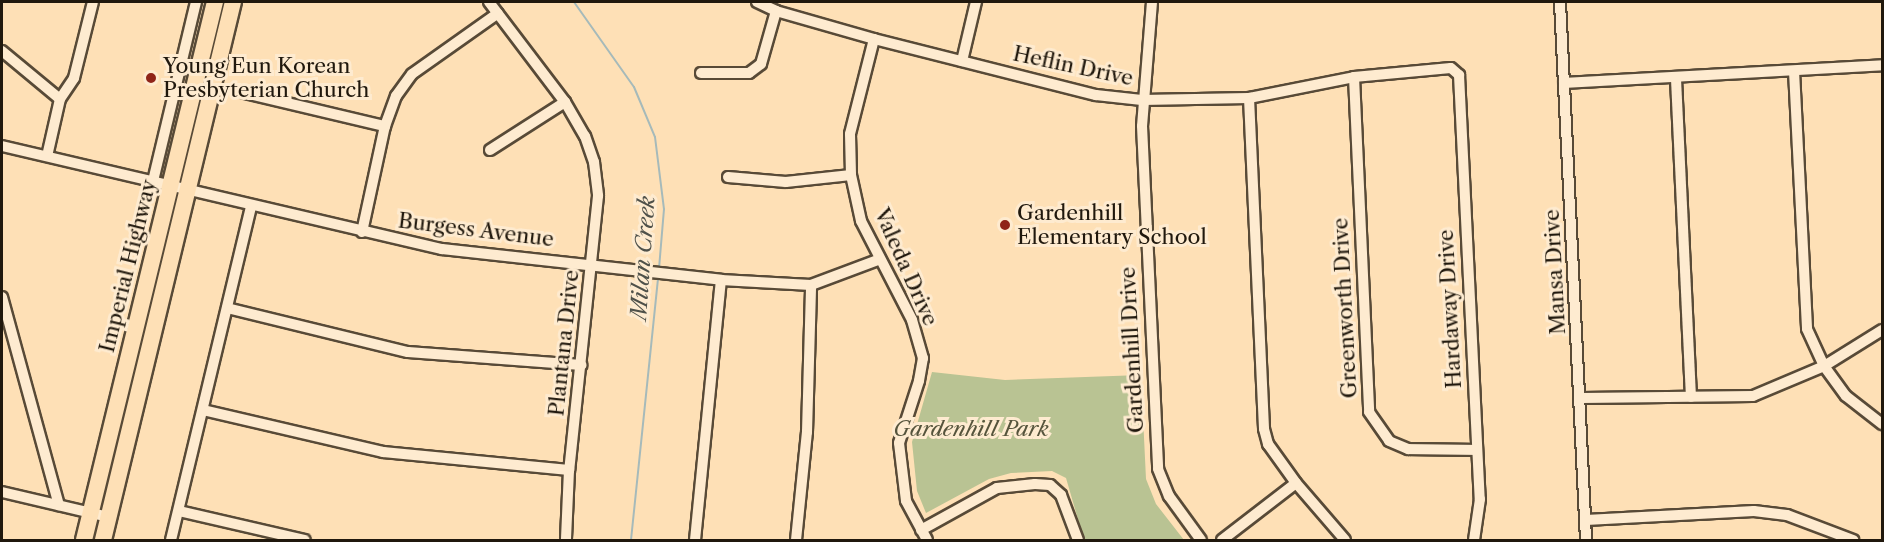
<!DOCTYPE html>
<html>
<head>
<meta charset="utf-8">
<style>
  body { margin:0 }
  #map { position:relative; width:1884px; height:542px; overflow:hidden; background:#fee0b6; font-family:"Libre Caslon Text",serif }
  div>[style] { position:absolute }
  .green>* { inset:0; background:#b9c393 }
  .stream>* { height:2px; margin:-1px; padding:0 1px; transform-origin:1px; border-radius:1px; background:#a6baba }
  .roads { filter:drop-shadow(2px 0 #584a37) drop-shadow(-2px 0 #584a37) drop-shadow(0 2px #584a37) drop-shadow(0 -2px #584a37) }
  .street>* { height:10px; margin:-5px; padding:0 5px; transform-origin:5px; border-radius:5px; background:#feebd0 }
  .primary>* { height:16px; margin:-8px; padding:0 8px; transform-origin:8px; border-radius:8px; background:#fee0b6 }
  .dots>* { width:16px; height:16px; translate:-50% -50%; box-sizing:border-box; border:3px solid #feebd0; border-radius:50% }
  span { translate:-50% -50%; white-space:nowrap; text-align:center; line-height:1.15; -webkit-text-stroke:6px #feebd0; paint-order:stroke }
  .poi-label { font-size:21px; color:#20180d }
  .left { translate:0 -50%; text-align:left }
  .street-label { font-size:21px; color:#20180d }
  .park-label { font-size:21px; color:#56543c; font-style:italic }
  .water-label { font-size:22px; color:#4f514a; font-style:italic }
  .frame { position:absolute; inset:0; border:3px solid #20180d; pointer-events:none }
</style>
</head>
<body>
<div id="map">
  <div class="green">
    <div style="clip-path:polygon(932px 372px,1005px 380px,1141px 375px,1146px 479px,1156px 504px,1184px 540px,1084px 540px,1066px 478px,1052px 471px,1011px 473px,989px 479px,926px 513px,917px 491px,912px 442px)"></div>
  </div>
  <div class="stream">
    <div style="left:574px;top:2px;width:104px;rotate:54.8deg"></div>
    <div style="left:634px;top:87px;width:54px;rotate:67.2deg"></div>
    <div style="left:655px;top:137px;width:73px;rotate:82.9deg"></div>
    <div style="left:664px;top:209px;width:59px;rotate:94.8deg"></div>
    <div style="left:631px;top:540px;width:264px;rotate:-84.1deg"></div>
  </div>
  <div class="roads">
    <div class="street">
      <div style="left:489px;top:2px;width:126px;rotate:52.8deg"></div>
      <div style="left:565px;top:102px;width:39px;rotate:60deg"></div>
      <div style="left:585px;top:136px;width:28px;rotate:71deg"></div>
      <div style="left:594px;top:162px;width:34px;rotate:83deg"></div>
      <div style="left:598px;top:196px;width:276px;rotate:96deg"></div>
      <div style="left:569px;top:470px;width:70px;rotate:92.5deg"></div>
      <div style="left:757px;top:2px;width:21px;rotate:25deg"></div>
      <div style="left:776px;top:11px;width:102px;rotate:15.9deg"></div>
      <div style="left:874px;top:39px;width:229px;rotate:14.2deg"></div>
      <div style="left:1096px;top:95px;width:46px;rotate:6.2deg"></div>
      <div style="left:1142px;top:100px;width:107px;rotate:-1.1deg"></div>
      <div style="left:1249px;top:98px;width:107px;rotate:-11.3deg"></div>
      <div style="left:1354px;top:77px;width:97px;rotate:-5.3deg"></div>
      <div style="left:1451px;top:68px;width:11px;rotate:41deg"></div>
      <div style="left:1459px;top:75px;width:425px;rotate:87.2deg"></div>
      <div style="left:1480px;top:499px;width:41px;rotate:98.3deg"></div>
      <div style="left:1152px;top:2px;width:124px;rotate:94.6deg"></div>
      <div style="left:1142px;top:126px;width:343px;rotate:87.3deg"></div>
      <div style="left:1158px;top:469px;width:29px;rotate:68deg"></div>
      <div style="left:1169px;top:496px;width:54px;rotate:54deg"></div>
      <div style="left:1560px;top:2px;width:539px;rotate:87.23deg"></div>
      <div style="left:874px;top:39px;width:98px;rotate:104.2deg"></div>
      <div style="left:850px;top:134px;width:41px;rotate:88.6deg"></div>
      <div style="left:851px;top:175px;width:47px;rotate:77.7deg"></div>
      <div style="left:861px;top:221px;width:111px;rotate:62.7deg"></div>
      <div style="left:912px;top:320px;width:40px;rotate:74deg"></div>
      <div style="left:923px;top:358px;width:23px;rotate:100deg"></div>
      <div style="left:919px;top:381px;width:65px;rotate:107.9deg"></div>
      <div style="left:899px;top:443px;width:58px;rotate:83.1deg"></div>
      <div style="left:906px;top:501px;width:44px;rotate:61.7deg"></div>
      <div style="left:2px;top:51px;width:75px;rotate:39.6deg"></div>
      <div style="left:60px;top:99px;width:58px;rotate:102.8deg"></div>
      <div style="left:962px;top:61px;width:61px;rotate:-76.7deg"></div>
      <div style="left:1794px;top:71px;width:258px;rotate:87.1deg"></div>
      <div style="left:1807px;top:329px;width:41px;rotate:65.3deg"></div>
      <div style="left:1824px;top:366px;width:37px;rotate:54deg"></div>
      <div style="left:1846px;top:396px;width:46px;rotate:37.9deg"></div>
      <div style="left:701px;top:73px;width:48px"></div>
      <div style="left:749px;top:73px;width:15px;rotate:-37deg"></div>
      <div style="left:761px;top:64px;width:55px;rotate:-74.2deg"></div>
      <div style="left:1354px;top:77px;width:335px;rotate:87.4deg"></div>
      <div style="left:1369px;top:412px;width:35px;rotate:55deg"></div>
      <div style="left:1389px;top:441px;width:21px;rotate:23deg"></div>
      <div style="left:1408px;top:449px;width:68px;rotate:0.8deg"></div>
      <div style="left:1676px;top:79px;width:318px;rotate:87.3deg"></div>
      <div style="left:1564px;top:83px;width:319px;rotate:-3.2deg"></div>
      <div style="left:245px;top:93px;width:144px;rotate:13.3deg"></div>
      <div style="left:1249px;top:98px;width:331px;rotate:87.4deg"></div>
      <div style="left:1264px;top:429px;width:16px;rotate:75deg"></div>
      <div style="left:1268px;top:444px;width:48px;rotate:54.3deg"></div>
      <div style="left:1296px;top:483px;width:75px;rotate:49.3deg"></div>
      <div style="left:60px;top:99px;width:25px;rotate:-56deg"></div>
      <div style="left:74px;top:78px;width:78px;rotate:-76deg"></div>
      <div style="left:2px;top:146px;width:452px;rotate:13.2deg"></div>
      <div style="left:442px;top:249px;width:281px;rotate:6.3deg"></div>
      <div style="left:721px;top:280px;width:90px;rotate:3.2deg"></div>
      <div style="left:811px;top:285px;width:72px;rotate:-20.5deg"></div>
      <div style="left:490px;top:150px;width:89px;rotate:-32.6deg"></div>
      <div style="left:728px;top:177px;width:58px;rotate:4.9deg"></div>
      <div style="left:786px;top:182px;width:65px;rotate:-6.1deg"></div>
      <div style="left:153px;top:181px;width:184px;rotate:-76.5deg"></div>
      <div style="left:362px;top:232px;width:108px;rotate:-77.8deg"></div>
      <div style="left:385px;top:126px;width:32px;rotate:-70deg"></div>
      <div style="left:396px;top:96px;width:27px;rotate:-54deg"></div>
      <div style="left:412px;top:74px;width:105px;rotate:-35.3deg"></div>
      <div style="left:2px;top:297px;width:216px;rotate:74.7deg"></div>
      <div style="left:227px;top:308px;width:186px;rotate:13.7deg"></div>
      <div style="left:408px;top:352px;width:174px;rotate:4.3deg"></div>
      <div style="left:1582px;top:398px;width:171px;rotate:-0.7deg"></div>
      <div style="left:1753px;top:396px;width:77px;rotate:-22.9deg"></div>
      <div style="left:1824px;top:366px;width:68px;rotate:-31.8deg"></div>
      <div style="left:203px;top:410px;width:185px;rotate:13.1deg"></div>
      <div style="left:383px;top:452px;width:187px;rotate:5.5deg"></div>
      <div style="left:2px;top:492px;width:110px;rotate:13.2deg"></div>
      <div style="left:179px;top:511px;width:129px;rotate:13deg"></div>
      <div style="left:1586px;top:520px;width:168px;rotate:-3.1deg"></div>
      <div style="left:1754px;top:511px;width:33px;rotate:7deg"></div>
      <div style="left:1787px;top:515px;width:71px;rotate:20.7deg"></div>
      <div style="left:921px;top:530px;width:87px;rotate:-28.9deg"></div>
      <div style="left:997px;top:488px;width:38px;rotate:-6deg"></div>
      <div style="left:1035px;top:484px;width:15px;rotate:4deg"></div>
      <div style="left:1050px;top:485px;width:15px;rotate:42deg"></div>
      <div style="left:1061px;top:495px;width:48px;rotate:69.3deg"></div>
      <div style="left:171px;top:540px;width:343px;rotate:-76.5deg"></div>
      <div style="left:695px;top:540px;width:261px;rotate:-84.3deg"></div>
      <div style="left:796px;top:540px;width:109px;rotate:-84.2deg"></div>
      <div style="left:807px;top:432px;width:147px;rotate:-88.4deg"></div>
      <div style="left:1222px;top:540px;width:93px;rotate:-37.6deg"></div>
    </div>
    <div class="primary">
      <div style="left:84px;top:540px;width:554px;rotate:-76.32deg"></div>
      <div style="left:103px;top:540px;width:553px;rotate:-76.42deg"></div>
    </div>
  </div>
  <div class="dots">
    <div style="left:151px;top:78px;background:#8f2418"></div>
    <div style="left:1005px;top:225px;background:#8f2418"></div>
  </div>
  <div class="poi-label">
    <span class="left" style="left:163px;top:78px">Young Eun Korean<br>Presbyterian Church</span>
    <span class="left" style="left:1017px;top:225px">Gardenhill<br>Elementary School</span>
  </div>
  <div class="street-label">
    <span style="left:1073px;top:66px;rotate:12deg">Heflin Drive</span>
    <span style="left:476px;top:230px;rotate:7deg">Burgess Avenue</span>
    <span style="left:128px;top:266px;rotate:-76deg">Imperial Highway</span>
    <span style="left:906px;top:267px;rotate:66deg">Valeda Drive</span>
    <span style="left:1555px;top:272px;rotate:-93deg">Mansa Drive</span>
    <span style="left:1345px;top:308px;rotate:-93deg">Greenworth Drive</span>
    <span style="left:1450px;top:309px;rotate:-93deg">Hardaway Drive</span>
    <span style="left:564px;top:343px;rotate:-84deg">Plantana Drive</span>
    <span style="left:1132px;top:350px;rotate:-93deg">Gardenhill Drive</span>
  </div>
  <div class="park-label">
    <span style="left:971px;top:429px">Gardenhill Park</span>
  </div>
  <div class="water-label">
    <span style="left:643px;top:258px;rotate:-86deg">Milan Creek</span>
  </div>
  <div class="frame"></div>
</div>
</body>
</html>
